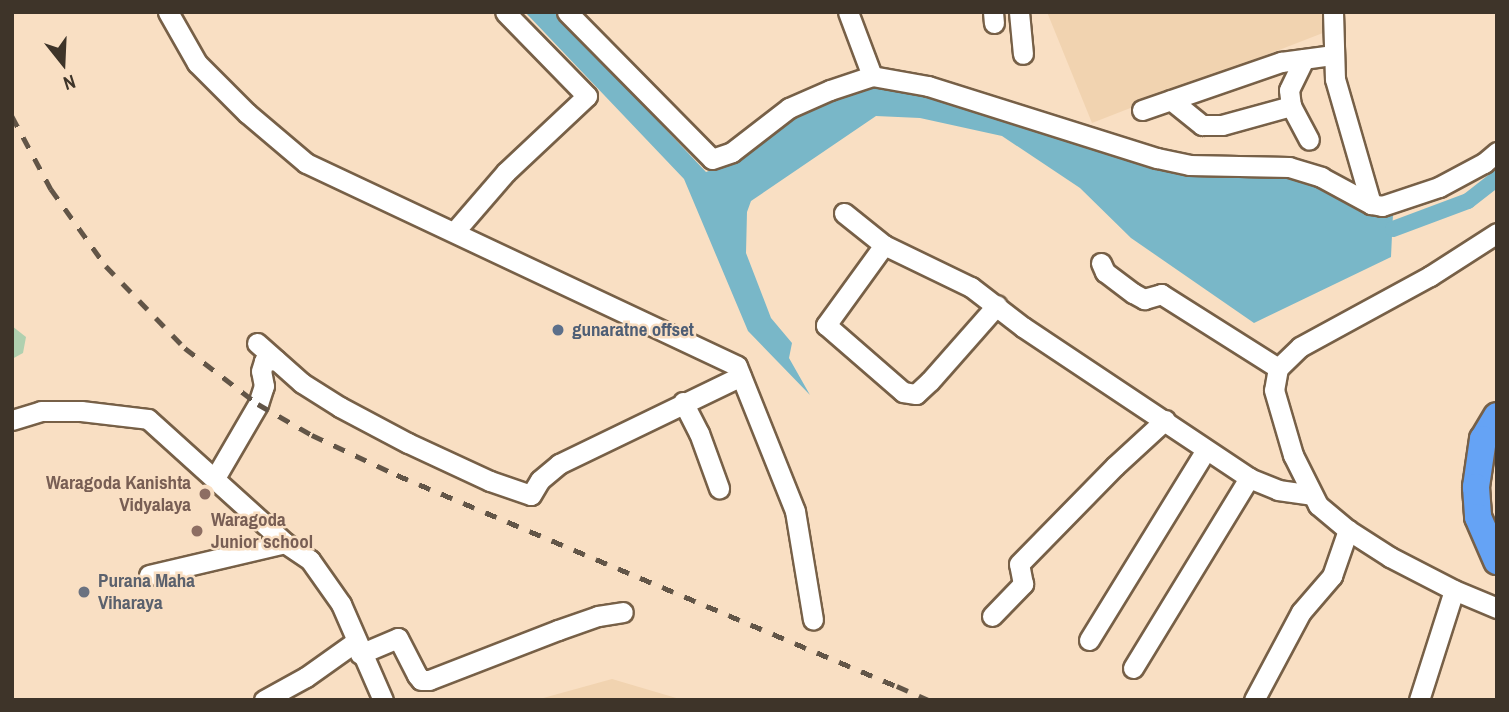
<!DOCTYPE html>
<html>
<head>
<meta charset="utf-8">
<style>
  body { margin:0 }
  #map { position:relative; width:1509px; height:712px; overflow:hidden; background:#f9dfc3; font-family:"Archivo Narrow",sans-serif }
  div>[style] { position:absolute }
  .built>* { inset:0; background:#f1d3b0 }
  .green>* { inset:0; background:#b0d0af }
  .water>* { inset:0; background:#79b7c8 }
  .canal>* { height:16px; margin:-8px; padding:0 8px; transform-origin:8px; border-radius:8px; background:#79b7c8 }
  .roads { filter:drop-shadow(2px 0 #776047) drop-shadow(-2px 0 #776047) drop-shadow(0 2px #776047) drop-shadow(0 -2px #776047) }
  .minor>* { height:19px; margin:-9.5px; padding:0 9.5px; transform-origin:9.5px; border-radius:9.5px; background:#fff }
  .highway>* { height:26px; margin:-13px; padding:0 13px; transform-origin:13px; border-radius:13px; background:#65a3f5 }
  .rail>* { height:4.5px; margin-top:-2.25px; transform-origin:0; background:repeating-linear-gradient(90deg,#625547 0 12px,transparent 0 24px) }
  .dots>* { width:19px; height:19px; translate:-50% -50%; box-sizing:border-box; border:4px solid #f9dfc3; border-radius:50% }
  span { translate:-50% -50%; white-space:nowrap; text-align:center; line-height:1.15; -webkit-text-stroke:5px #f9dfc3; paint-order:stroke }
  .service-label { font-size:19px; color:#4e5e75; font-weight:700 }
  .left { translate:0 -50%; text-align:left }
  .education-label { font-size:19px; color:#785e54; font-weight:700 }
  .right { translate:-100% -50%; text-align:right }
  .worship-label { font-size:19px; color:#5b616d; font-weight:700 }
  .frame { position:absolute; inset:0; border:14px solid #3e3429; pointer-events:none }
  .north { position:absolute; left:28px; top:28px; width:70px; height:70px; -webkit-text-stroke:5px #f9dfc3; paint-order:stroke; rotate:162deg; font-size:19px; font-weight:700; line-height:28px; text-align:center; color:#3e3429 }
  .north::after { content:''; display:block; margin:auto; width:24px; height:32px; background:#3e3429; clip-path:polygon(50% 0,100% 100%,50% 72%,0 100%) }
</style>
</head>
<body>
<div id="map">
  <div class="built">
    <div style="clip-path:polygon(1047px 12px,1321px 12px,1328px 31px,1092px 123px)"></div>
    <div style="clip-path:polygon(612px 679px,683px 700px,536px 700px)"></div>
  </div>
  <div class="green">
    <div style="clip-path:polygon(12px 326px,26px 337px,23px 353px,12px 359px)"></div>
  </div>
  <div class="water">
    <div style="clip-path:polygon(525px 12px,555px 12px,706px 172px,738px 161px,784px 124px,826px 100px,876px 83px,1013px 115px,1187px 177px,1278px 175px,1321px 184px,1367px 214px,1393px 214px,1391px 257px,1254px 323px,1131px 238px,1080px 188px,1002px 136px,920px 118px,876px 116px,751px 201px,747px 212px,746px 253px,771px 318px,792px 343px,789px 358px,810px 395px,748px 331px,684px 179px)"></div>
  </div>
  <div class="canal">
    <div style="left:1393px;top:229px;width:80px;rotate:-20.5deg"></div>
    <div style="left:1468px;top:201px;width:37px;rotate:-38deg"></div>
  </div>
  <div class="roads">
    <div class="minor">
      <div style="left:168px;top:12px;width:59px;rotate:60.4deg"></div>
      <div style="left:197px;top:63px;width:71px;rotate:45deg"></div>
      <div style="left:247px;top:113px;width:77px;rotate:40.3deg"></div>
      <div style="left:306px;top:163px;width:476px;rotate:25.2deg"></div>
      <div style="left:737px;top:366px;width:156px;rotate:68.2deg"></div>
      <div style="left:795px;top:511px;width:110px;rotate:80.6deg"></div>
      <div style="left:567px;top:12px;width:206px;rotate:45.4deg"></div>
      <div style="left:712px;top:159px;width:21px;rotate:-19deg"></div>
      <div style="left:732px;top:152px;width:72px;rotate:-37.7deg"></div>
      <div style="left:789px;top:108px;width:45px;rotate:-23.7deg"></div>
      <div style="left:830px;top:90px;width:44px;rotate:-18.4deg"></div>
      <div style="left:872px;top:76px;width:57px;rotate:10.1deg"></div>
      <div style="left:928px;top:86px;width:240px;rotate:17.5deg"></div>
      <div style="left:1157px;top:158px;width:33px;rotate:12deg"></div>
      <div style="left:1189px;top:165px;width:100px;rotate:1.1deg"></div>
      <div style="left:1289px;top:167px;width:34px;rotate:17deg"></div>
      <div style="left:1321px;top:177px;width:57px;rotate:28.4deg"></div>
      <div style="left:1371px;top:204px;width:11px;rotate:10deg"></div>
      <div style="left:1382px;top:206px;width:60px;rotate:-18.4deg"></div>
      <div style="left:1439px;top:187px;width:51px;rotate:-28.1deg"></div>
      <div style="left:1484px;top:163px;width:17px;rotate:-40deg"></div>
      <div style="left:848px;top:12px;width:68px;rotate:69.4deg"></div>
      <div style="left:993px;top:12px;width:11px;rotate:85deg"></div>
      <div style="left:1019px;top:12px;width:42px;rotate:84.6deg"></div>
      <div style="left:1333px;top:12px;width:67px;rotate:88.3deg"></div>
      <div style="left:1335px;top:79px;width:130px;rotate:73.9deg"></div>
      <div style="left:1304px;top:59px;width:34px;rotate:116deg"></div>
      <div style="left:1289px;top:90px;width:16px;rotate:83deg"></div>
      <div style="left:1291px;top:106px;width:38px;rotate:62deg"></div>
      <div style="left:1171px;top:100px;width:40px;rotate:39deg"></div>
      <div style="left:1202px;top:125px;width:20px"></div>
      <div style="left:1222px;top:125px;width:72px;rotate:-15.4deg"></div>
      <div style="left:1142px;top:110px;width:147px;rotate:-19.1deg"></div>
      <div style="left:1281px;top:62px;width:51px;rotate:-7.8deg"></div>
      <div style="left:844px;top:213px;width:51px;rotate:38.7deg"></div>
      <div style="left:884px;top:245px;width:97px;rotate:25.8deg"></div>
      <div style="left:971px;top:287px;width:66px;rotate:37.6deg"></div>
      <div style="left:1023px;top:327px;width:272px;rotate:33.7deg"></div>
      <div style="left:1249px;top:478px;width:31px;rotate:22deg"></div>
      <div style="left:1278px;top:490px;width:34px;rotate:8deg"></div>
      <div style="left:455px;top:231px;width:78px;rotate:-49.2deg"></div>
      <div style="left:506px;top:172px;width:111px;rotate:-43.2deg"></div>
      <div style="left:587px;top:96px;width:117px;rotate:-134.3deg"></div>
      <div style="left:1497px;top:233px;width:80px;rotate:147.3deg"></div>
      <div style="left:1430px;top:276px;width:148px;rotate:151.4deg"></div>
      <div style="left:1300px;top:347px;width:30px;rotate:136deg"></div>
      <div style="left:1278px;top:368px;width:22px;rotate:100deg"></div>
      <div style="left:1274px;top:390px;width:68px;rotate:73.7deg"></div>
      <div style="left:1293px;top:455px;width:56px;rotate:63.4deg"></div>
      <div style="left:1318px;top:505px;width:39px;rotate:40deg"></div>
      <div style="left:1348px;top:530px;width:50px;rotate:32.7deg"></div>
      <div style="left:1390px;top:557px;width:72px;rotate:27.3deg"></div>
      <div style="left:1454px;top:590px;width:47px;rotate:22.7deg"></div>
      <div style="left:884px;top:245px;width:99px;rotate:125.9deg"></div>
      <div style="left:826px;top:325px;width:102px;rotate:41deg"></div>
      <div style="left:903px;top:392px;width:13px;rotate:9deg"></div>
      <div style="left:916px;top:394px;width:19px;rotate:-43deg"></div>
      <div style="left:930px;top:381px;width:101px;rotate:-48.6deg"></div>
      <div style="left:1101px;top:263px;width:10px;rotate:66deg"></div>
      <div style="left:1105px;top:272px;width:35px;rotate:37deg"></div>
      <div style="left:1133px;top:293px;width:13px;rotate:29deg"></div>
      <div style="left:1144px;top:299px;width:18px;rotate:-16deg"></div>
      <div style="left:1161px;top:294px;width:138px;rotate:32.3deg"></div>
      <div style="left:257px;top:343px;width:60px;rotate:41.6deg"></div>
      <div style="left:302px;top:383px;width:45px;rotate:32.3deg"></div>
      <div style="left:340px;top:407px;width:77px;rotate:27.9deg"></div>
      <div style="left:408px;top:443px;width:90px;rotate:24.9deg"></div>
      <div style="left:490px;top:481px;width:43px;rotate:18.9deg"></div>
      <div style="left:531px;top:495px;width:17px;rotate:-59deg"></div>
      <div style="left:540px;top:480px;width:25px;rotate:-40deg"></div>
      <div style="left:559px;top:464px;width:202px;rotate:-25.8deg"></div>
      <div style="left:683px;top:402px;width:35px;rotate:63deg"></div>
      <div style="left:699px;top:433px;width:59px;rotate:70deg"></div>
      <div style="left:12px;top:420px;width:30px;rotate:-17deg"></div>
      <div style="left:41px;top:411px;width:40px"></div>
      <div style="left:81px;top:411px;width:67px;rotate:6.8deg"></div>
      <div style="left:148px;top:419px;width:185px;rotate:42.1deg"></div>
      <div style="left:285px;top:543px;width:30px;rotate:34deg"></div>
      <div style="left:310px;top:560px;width:54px;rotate:54.8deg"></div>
      <div style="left:341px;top:604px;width:105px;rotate:66.4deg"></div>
      <div style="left:215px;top:478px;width:86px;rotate:-59.8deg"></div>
      <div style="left:258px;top:404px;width:19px;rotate:-72deg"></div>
      <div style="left:264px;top:386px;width:15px;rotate:-101deg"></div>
      <div style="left:261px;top:371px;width:10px;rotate:-73deg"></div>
      <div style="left:264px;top:361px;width:12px;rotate:-5deg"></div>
      <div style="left:149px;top:575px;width:140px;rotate:-13.2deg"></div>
      <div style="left:992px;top:616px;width:45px;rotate:-45.9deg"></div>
      <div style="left:1023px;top:584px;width:20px;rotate:-101deg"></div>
      <div style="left:1019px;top:564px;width:137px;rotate:-45.6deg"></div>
      <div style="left:1115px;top:466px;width:68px;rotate:-42.6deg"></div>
      <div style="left:1089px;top:640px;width:223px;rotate:-58.4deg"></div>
      <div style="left:360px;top:654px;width:41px;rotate:-22.8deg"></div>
      <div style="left:398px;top:638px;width:42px;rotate:62.8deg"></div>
      <div style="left:417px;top:675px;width:6px;rotate:51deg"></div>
      <div style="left:421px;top:680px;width:8px"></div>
      <div style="left:429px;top:680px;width:138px;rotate:-21.2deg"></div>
      <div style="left:558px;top:630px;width:42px;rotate:-19.3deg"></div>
      <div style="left:598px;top:616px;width:25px;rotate:-9deg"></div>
      <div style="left:1133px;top:668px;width:223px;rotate:-58.6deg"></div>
      <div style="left:264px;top:700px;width:48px;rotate:-28.7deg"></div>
      <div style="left:306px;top:677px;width:60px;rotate:-35.5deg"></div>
      <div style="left:1254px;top:700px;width:100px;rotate:-61.9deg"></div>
      <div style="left:1301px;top:612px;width:48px;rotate:-49.3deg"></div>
      <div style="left:1332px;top:576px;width:49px;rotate:-70.8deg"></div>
      <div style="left:1419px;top:700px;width:115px;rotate:-72.3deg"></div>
    </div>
    <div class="highway">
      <div style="left:1497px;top:416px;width:27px;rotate:121deg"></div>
      <div style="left:1483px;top:439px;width:49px;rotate:98.3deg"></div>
      <div style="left:1476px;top:487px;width:30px;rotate:86deg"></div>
      <div style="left:1478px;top:517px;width:48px;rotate:66.6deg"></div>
    </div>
  </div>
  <div class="rail">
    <div style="left:12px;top:116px;width:83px;rotate:61.9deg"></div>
    <div style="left:51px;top:189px;width:95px;rotate:54.5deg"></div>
    <div style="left:106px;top:266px;width:114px;rotate:46.1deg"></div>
    <div style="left:185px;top:348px;width:92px;rotate:37.5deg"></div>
    <div style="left:258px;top:404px;width:62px;rotate:29.9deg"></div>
    <div style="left:312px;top:435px;width:94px;rotate:25.2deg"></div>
    <div style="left:397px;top:475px;width:549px;rotate:22.92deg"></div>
    <div style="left:897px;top:686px;width:34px;rotate:24deg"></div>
  </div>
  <div class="dots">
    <div style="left:558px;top:330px;background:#5c6f8a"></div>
    <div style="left:205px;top:494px;background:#8d6e63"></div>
    <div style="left:197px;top:531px;background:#8d6e63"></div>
    <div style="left:84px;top:592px;background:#6b7280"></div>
  </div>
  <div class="service-label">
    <span class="left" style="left:572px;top:330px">gunaratne offset</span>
  </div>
  <div class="education-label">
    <span class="right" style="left:191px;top:494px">Waragoda Kanishta<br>Vidyalaya</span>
    <span class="left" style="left:211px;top:531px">Waragoda<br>Junior school</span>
  </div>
  <div class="worship-label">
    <span class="left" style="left:98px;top:592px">Purana Maha<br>Viharaya</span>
  </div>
  <div class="frame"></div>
  <div class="north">N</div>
</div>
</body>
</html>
